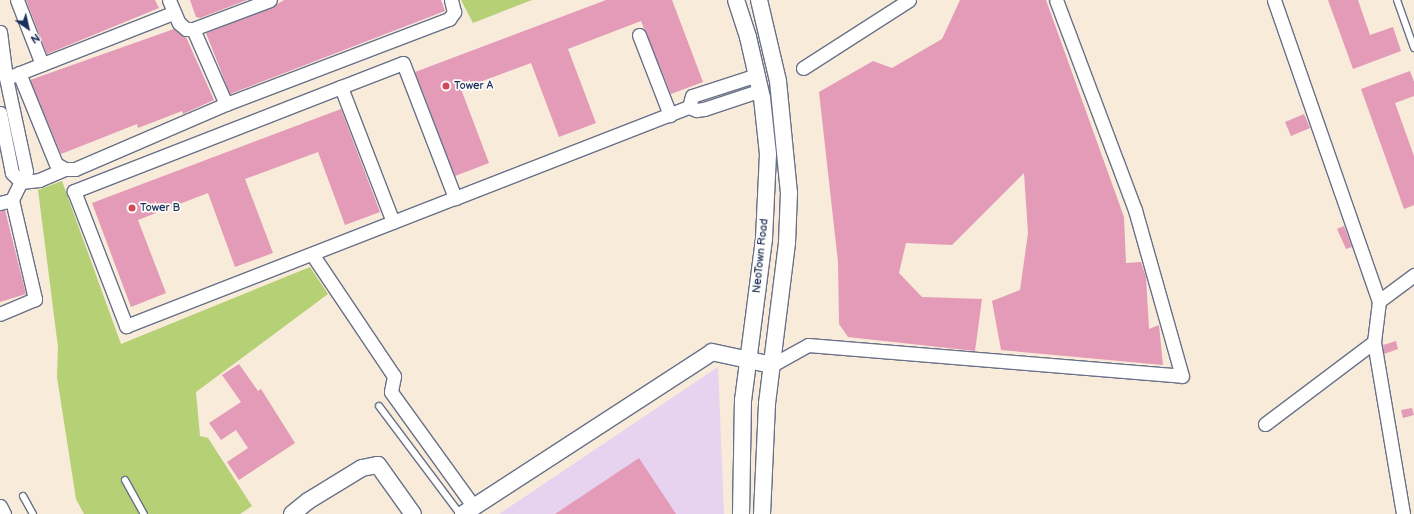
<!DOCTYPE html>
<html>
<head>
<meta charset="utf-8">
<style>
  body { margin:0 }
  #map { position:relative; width:1414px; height:514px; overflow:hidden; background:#f8ebd9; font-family:"Balsamiq Sans",sans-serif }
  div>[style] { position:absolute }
  .built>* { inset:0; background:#e7d2ef }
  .green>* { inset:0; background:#b5d075 }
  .building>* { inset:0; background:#e39bb7 }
  .roads { filter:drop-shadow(1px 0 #687189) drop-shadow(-1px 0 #687189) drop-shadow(0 1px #687189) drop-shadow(0 -1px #687189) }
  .service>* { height:6px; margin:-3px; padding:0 3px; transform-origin:3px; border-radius:3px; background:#fff }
  .minor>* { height:13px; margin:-6.5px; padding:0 6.5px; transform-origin:6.5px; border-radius:6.5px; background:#fff }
  .tertiary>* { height:16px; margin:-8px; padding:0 8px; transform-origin:8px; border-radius:8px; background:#fff }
  .dots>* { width:11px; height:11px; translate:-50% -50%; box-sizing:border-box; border:2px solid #fdfcf7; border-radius:50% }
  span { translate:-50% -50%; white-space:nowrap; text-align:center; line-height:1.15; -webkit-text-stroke:3.5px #fdfcf7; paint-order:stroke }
  .poi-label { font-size:11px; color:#1b2f5e }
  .left { translate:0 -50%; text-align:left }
  .street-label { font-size:11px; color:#1b2f5e }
  .north { position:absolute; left:8px; top:8px; width:40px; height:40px; -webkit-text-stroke:3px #fdfcf7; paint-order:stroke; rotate:146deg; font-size:11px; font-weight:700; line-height:16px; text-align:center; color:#1b2f5e }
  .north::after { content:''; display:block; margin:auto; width:14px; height:18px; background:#1b2f5e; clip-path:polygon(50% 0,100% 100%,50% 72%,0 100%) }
</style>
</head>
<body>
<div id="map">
  <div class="built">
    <div style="clip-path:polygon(718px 367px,724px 514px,499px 514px)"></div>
  </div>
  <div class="green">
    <div style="clip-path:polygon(461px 0,532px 0,473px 23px)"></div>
    <div style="clip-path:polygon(62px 181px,121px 344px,310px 267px,328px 294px,196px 392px,200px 436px,208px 438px,252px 506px,240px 514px,84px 514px,76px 499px,57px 377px,58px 347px,38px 190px)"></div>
  </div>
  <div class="building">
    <div style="clip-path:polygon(26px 0,155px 0,159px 8px,47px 54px)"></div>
    <div style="clip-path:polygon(190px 0,247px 0,200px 18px,196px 17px)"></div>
    <div style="clip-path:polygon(284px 0,441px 0,445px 11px,230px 94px,206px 33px,273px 7px)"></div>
    <div style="clip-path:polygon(606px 0,672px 0,703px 82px,671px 94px,641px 21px,568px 49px,596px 123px,559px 137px,531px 63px,461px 89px,489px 163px,455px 176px,415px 72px)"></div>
    <div style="clip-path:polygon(960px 0,1046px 0,1124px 217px,1126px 263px,1141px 262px,1146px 277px,1149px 329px,1159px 325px,1163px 365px,1001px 350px,992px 301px,1020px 290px,1028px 233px,1024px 173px,952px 245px,906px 243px,899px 273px,922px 297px,982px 299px,975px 351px,848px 337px,839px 324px,838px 262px,819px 92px,873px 61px,892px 68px,942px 39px)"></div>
    <div style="clip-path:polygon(1328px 0,1358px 0,1370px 35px,1393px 27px,1401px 51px,1353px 69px)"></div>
    <div style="clip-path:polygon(174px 29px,186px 37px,214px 100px,183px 114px,182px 111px,138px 128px,137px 124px,61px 154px,30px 80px)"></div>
    <div style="clip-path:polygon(1410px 71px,1414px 82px,1414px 96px,1395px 103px,1414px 156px,1414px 205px,1404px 209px,1361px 89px)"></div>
    <div style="clip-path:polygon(341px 109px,380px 212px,345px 225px,318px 152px,245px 179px,273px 253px,235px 267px,208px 193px,138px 220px,166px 293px,131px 307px,92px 203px)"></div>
    <div style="clip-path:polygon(1304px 114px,1310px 128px,1291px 136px,1285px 122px)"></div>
    <div style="clip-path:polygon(5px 210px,26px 294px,0 302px,0 211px)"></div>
    <div style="clip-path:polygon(1344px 226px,1352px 247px,1346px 249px,1337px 229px)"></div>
    <div style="clip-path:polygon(1396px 341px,1398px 349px,1384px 354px,1383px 345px)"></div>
    <div style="clip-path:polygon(239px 364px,258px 391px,261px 389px,295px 443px,239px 480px,227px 462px,248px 448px,236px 430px,221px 440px,209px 423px,241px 402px,222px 375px)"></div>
    <div style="clip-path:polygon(1412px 408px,1414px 415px,1403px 418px,1401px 410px)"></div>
    <div style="clip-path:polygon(639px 458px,676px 514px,555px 514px)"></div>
  </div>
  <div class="roads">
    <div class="service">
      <div style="left:1397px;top:0;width:51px;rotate:70.5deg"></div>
      <div style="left:379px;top:406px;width:135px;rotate:53.1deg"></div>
      <div style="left:125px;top:480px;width:39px;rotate:61deg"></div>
      <div style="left:23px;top:496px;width:21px;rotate:61deg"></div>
    </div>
    <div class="minor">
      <div style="left:17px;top:0;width:69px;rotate:68.7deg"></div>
      <div style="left:169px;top:0;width:25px;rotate:67deg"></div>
      <div style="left:179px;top:23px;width:9px;rotate:41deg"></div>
      <div style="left:186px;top:29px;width:7px"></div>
      <div style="left:193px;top:29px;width:82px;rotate:-20.6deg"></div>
      <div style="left:1274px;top:0;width:319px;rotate:70.8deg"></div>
      <div style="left:193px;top:29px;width:82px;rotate:66.3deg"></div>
      <div style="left:0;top:32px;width:46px;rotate:82.6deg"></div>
      <div style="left:6px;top:78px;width:95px;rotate:77.9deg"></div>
      <div style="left:26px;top:171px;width:32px;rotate:116deg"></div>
      <div style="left:12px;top:200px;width:102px;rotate:76.9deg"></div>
      <div style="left:35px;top:299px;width:38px;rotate:157deg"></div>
      <div style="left:639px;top:35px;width:86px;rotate:68.8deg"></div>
      <div style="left:803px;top:68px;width:126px;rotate:-32.7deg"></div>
      <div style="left:19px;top:73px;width:98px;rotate:67.9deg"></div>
      <div style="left:56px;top:164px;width:10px;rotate:29deg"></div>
      <div style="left:65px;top:169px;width:10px"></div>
      <div style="left:75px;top:169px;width:164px;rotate:-23.3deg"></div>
      <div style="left:226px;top:104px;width:239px;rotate:-20.9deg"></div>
      <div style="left:449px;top:19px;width:9px;rotate:-54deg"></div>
      <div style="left:454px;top:12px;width:12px;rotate:-104deg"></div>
      <div style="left:757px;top:75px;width:68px;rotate:162.1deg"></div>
      <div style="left:692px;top:96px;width:11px;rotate:105deg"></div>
      <div style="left:689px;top:107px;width:8px;rotate:23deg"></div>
      <div style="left:696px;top:110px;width:8px;rotate:-7deg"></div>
      <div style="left:704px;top:109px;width:60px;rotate:-18.4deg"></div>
      <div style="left:12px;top:76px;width:173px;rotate:-21.4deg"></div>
      <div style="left:341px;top:87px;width:66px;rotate:-21.2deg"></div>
      <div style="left:403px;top:63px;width:145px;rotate:68.9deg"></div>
      <div style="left:0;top:113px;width:61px;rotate:78.7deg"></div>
      <div style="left:12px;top:173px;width:13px;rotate:45deg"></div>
      <div style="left:21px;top:182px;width:18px;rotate:-6deg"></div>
      <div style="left:39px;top:180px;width:28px;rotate:-23deg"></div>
      <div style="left:0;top:203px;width:12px;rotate:-14deg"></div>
      <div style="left:393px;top:222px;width:145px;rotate:-111.1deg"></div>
      <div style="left:341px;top:87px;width:287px;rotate:158.7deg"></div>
      <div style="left:74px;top:191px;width:145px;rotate:68.9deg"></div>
      <div style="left:126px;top:326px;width:353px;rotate:-21.3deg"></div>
      <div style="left:455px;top:198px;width:251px;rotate:-21.3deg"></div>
      <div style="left:312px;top:254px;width:147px;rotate:56.1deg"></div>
      <div style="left:394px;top:376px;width:16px;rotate:101deg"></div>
      <div style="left:391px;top:392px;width:142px;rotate:54.2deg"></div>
      <div style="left:1374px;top:342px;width:174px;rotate:80.4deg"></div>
      <div style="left:772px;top:365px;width:41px;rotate:-29.1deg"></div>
      <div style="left:808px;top:345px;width:375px;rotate:4.7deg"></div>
      <div style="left:1182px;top:376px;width:173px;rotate:-105.8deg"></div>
      <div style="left:1135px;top:210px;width:224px;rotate:-110.6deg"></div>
      <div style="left:1265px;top:424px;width:136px;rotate:-37deg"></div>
      <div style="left:1374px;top:342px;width:41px;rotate:-83deg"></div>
      <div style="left:1379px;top:301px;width:44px;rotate:-36.6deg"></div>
      <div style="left:0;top:506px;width:9px;rotate:63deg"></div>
    </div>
    <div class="tertiary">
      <div style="left:736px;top:0;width:39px;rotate:72deg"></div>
      <div style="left:748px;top:37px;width:63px;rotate:77.1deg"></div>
      <div style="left:762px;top:98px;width:56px;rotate:83.9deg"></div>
      <div style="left:768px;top:154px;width:85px;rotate:92.7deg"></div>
      <div style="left:764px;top:239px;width:162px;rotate:97.4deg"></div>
      <div style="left:743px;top:400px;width:114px;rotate:91deg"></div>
      <div style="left:759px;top:0;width:83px;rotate:76.8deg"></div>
      <div style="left:778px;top:81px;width:113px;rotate:84.4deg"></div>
      <div style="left:789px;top:193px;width:50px;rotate:92.3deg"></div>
      <div style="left:787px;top:243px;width:162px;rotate:97.1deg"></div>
      <div style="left:767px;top:404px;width:110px;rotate:92.6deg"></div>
      <div style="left:292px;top:514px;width:21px;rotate:-39deg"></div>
      <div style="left:308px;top:501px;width:63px;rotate:-31.4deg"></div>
      <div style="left:362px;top:468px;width:16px;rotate:-11deg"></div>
      <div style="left:378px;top:465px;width:60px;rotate:54.5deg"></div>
      <div style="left:463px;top:514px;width:297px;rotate:-33deg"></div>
      <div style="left:712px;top:352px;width:61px;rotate:12.2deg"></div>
    </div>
  </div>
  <div class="dots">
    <div style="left:446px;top:86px;background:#d1495b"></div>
    <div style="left:132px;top:208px;background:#d1495b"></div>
  </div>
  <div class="poi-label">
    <span class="left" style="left:454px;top:86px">Tower A</span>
    <span class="left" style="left:140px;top:208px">Tower B</span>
  </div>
  <div class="street-label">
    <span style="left:761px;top:256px;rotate:-84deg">NeoTown Road</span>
  </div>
  <div class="north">N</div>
</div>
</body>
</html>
